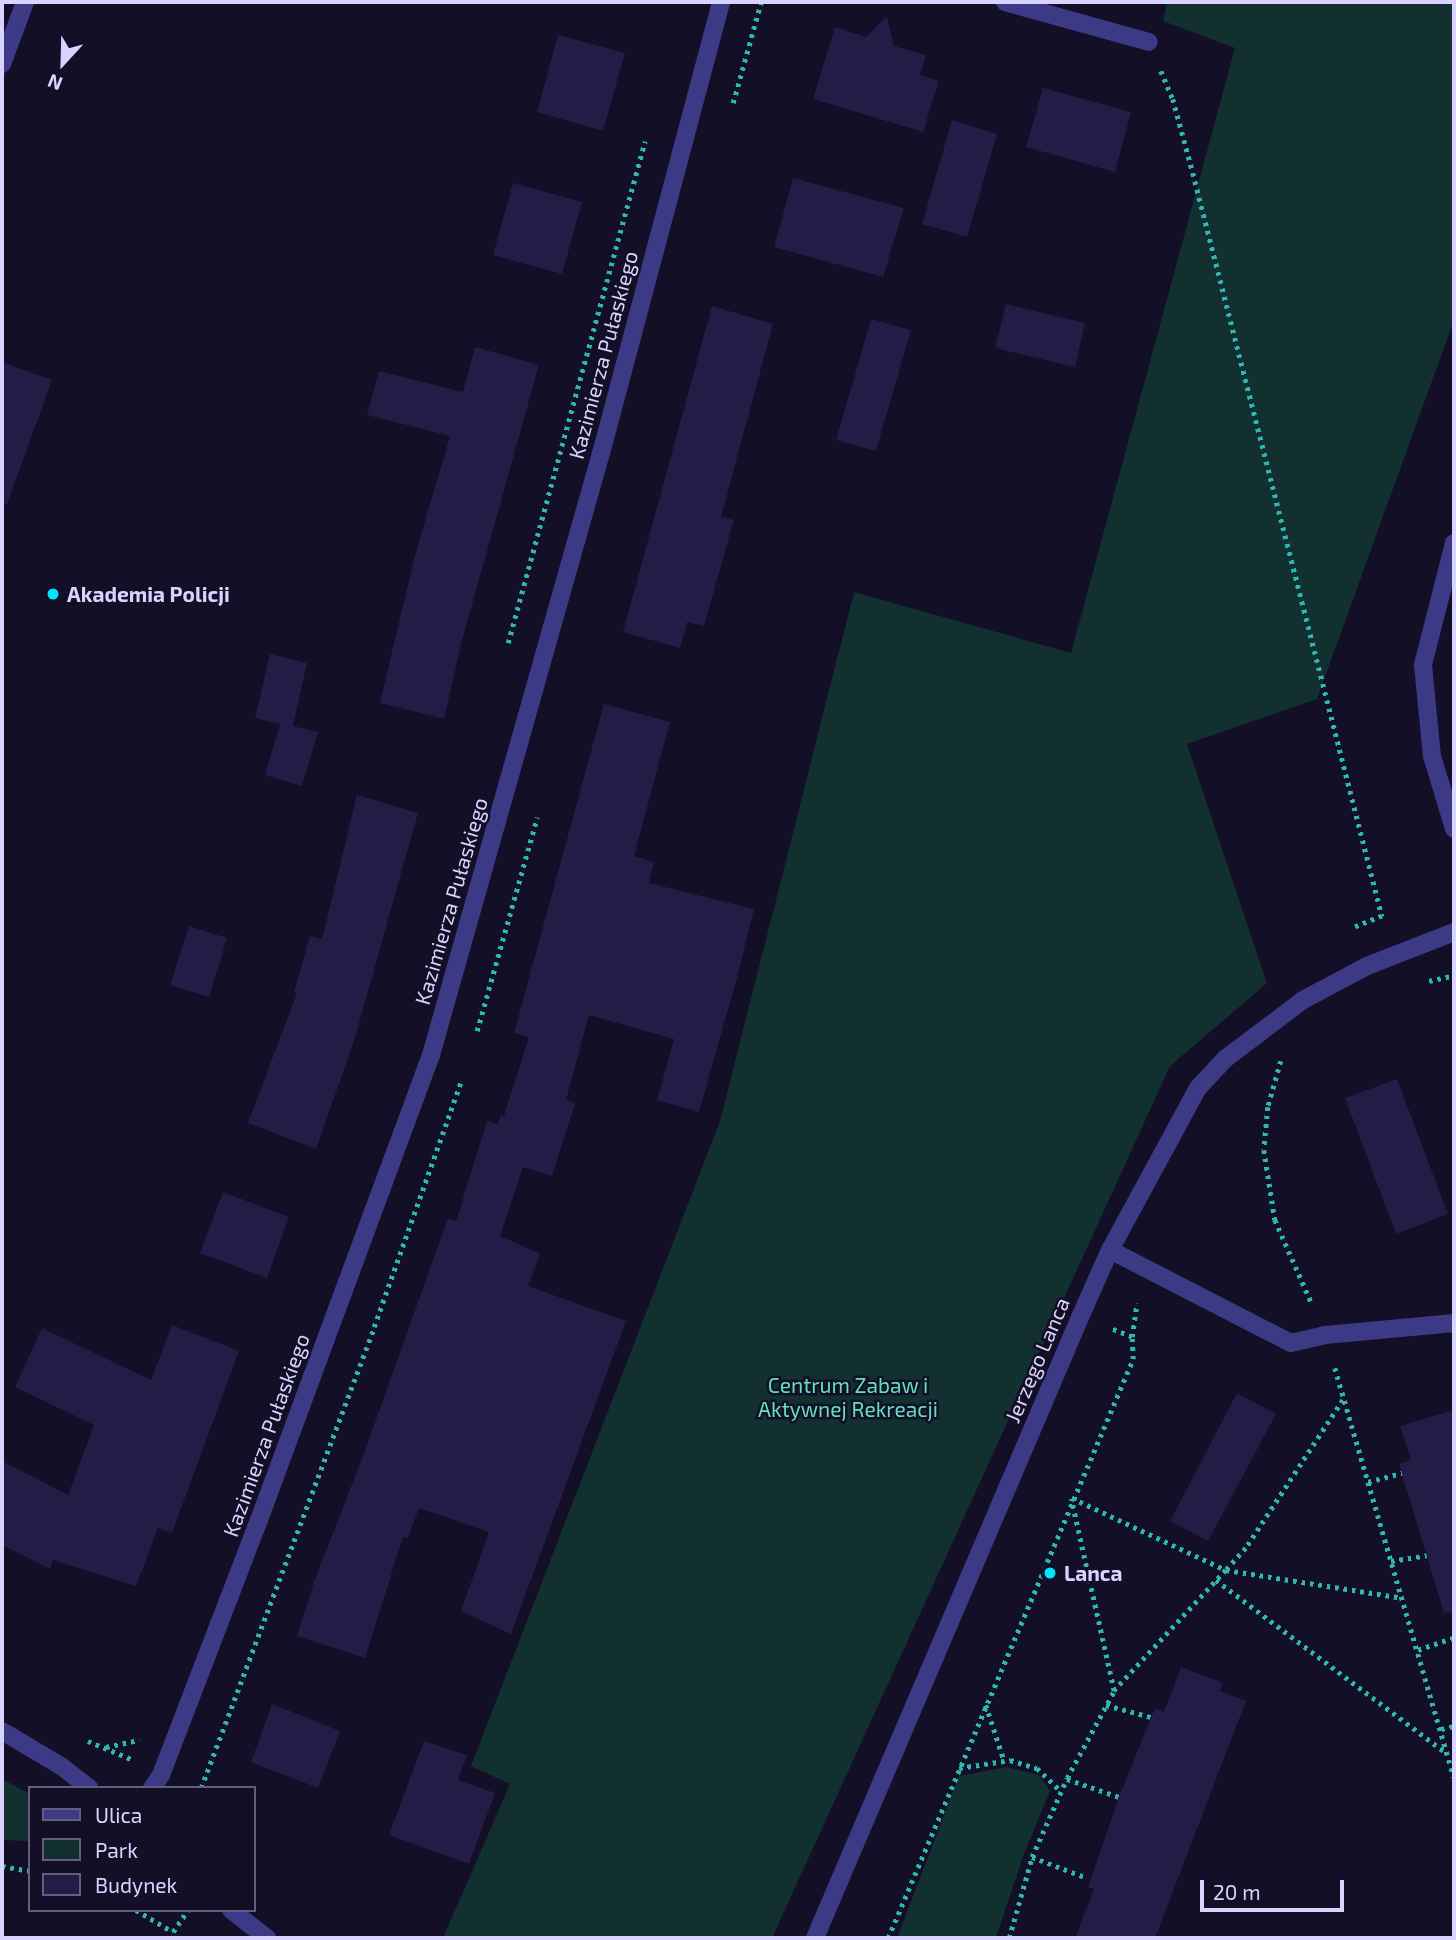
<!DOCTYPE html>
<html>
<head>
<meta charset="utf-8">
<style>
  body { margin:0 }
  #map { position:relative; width:1456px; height:1940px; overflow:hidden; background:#130f26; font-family:"Exo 2",sans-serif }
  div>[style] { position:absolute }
  .green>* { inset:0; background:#12302f }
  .building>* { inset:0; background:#241b47 }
  .path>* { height:4.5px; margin-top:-2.25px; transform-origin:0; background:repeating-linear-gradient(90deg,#2fb8b0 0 3.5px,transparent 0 8.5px) }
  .lane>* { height:18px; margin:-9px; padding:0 9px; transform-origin:9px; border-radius:9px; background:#3d3a85 }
  .street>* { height:18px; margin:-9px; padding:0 9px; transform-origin:9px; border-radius:9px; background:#3d3a85 }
  .dots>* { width:19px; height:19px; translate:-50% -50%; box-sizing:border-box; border:4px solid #130f26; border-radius:50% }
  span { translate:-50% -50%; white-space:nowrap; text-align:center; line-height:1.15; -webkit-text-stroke:5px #130f26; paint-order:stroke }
  .street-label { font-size:21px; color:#d9d4ff }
  .poi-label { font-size:21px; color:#d9d4ff; font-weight:700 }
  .left { translate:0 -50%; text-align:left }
  .park-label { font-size:21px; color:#5fe0c0 }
  .frame { position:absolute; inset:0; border:4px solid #d9d4ff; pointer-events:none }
  .legend { position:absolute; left:28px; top:1786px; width:228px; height:126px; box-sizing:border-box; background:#130f26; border:2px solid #625e7d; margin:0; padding:9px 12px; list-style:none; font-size:21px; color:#d9d4ff }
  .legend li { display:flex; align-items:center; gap:14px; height:35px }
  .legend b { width:35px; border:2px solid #625e7d }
  .north { position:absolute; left:28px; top:28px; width:70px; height:70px; -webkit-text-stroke:5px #130f26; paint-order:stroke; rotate:202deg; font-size:19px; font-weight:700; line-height:28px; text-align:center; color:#d9d4ff }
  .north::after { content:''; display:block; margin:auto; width:24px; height:32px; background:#d9d4ff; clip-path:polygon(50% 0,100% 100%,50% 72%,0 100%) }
  .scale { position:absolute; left:1200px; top:1880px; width:144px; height:32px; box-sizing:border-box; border:4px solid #d9d4ff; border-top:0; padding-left:9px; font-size:21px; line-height:24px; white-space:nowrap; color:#d9d4ff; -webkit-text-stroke:5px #130f26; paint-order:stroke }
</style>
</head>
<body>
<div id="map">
  <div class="green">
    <div style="clip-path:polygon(1167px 2px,1454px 2px,1454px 320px,1317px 699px,1187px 744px,1267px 983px,1170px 1066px,772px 1938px,443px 1938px,510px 1784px,471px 1766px,720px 1121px,854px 592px,1071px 653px,1235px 48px,1163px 21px)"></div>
    <div style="clip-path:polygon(1007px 1767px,1039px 1775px,1050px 1791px,1024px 1854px,996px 1938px,897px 1938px,959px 1776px)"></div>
    <div style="clip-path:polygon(2px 1779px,30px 1794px,30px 1841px,2px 1840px)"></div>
  </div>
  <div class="building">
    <div style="clip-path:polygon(887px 16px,894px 46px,926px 55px,920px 75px,939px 81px,923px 132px,813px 99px,835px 27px,866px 37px)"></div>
    <div style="clip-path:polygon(558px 35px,625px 53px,603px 131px,537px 112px)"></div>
    <div style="clip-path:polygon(1043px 88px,1131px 112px,1115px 172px,1026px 147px)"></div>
    <div style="clip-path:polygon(952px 120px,997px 134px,967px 237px,922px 224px)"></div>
    <div style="clip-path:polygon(793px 178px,904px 208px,883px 277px,774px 247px)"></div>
    <div style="clip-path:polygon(513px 183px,582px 202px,562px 274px,493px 255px)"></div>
    <div style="clip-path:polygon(1006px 304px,1085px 323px,1075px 367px,995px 348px)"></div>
    <div style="clip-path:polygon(712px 306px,773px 324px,721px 517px,734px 520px,704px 626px,687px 622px,680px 648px,623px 632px)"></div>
    <div style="clip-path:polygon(871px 319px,911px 330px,876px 451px,836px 440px)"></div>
    <div style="clip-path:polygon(475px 347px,539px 365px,461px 644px,444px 719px,380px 703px,414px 559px,450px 436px,367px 415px,379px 371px,463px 392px)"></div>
    <div style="clip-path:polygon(2px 362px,52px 380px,7px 504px,2px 503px)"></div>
    <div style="clip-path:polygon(270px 654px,307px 663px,293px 726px,318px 732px,302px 786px,265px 775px,280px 724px,255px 718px)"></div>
    <div style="clip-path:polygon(604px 704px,670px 722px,634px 856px,654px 862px,649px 883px,754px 909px,737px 978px,699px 1112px,657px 1100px,674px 1039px,589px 1015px,566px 1100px,575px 1103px,552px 1176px,523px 1167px,500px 1236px,540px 1254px,528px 1286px,626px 1321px,511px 1634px,461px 1611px,489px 1532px,419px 1508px,408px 1538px,403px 1537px,365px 1658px,297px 1636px,315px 1579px,363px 1456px,448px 1218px,456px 1221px,487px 1121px,498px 1124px,501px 1115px,504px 1116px,529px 1037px,514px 1033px)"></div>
    <div style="clip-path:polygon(357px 795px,418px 813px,354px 1041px,316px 1149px,248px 1123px,297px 993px,294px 992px,310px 936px,322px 939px)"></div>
    <div style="clip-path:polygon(189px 926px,227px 938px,209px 997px,170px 985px)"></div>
    <div style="clip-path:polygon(1397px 1079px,1448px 1214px,1396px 1234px,1345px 1098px)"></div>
    <div style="clip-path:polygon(223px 1192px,289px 1217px,267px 1278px,200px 1253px)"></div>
    <div style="clip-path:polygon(172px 1325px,239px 1351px,172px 1533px,158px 1528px,136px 1586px,53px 1560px,50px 1569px,2px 1545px,2px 1461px,68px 1495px,94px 1425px,15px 1387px,42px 1328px,151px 1380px)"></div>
    <div style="clip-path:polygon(1237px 1393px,1276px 1414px,1208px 1541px,1170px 1521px)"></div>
    <div style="clip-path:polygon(1454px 1410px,1454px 1612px,1444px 1613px,1399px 1464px,1411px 1460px,1400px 1426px)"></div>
    <div style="clip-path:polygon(1181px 1667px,1223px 1683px,1220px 1691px,1246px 1701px,1155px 1938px,1075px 1938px,1094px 1889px,1088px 1887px,1119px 1797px,1155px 1708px,1164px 1712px)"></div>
    <div style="clip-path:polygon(272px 1704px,340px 1731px,318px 1788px,251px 1762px)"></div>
    <div style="clip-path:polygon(424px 1741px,467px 1755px,458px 1780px,495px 1793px,469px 1864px,389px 1835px)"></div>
  </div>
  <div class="path">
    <div style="left:1161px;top:71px;width:30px;rotate:67deg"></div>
    <div style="left:1173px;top:99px;width:77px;rotate:74.9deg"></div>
    <div style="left:1193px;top:173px;width:767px;rotate:75.73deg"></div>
    <div style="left:1382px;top:916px;width:29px;rotate:158deg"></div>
    <div style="left:733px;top:103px;width:105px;rotate:-74.5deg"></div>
    <div style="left:508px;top:643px;width:520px;rotate:-74.74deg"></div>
    <div style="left:1429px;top:981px;width:26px;rotate:-13deg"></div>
    <div style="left:477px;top:1031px;width:222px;rotate:-74.3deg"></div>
    <div style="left:1281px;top:1061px;width:48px;rotate:105.8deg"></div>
    <div style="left:1268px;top:1107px;width:43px;rotate:95.3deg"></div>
    <div style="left:1264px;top:1150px;width:71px;rotate:81.1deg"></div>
    <div style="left:1275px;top:1220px;width:92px;rotate:66.2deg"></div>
    <div style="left:1132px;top:1337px;width:34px;rotate:-82deg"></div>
    <div style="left:1335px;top:1368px;width:426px;rotate:73.8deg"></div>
    <div style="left:1343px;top:1400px;width:177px;rotate:123.2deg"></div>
    <div style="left:1246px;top:1548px;width:30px;rotate:132deg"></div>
    <div style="left:1226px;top:1570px;width:178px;rotate:9deg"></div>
    <div style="left:1368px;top:1482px;width:35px;rotate:-15deg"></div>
    <div style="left:1072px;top:1498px;width:170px;rotate:25.1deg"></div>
    <div style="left:1226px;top:1570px;width:165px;rotate:132.8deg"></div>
    <div style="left:1391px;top:1561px;width:36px;rotate:-9deg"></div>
    <div style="left:1216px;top:1580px;width:286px;rotate:36.9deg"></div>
    <div style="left:1418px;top:1650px;width:37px;rotate:-19deg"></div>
    <div style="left:986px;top:1705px;width:58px;rotate:71.9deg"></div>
    <div style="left:1106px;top:1705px;width:47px;rotate:14.9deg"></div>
    <div style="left:1441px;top:1729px;width:13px;rotate:-13deg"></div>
    <div style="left:88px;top:1741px;width:47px;rotate:22.7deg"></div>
    <div style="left:106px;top:1747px;width:34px;rotate:-12deg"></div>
    <div style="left:959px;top:1768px;width:52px;rotate:-8.9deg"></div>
    <div style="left:1010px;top:1760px;width:28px;rotate:17deg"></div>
    <div style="left:1037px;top:1768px;width:33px;rotate:44deg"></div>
    <div style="left:1067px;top:1779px;width:55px;rotate:19.1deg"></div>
    <div style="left:201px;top:1788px;width:492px;rotate:-69.4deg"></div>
    <div style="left:374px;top:1327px;width:263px;rotate:-70.5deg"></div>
    <div style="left:1032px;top:1857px;width:59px;rotate:20.9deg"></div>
    <div style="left:2px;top:1866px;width:28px;rotate:10deg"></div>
    <div style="left:136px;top:1910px;width:43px;rotate:30.7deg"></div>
    <div style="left:173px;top:1932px;width:27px;rotate:-56deg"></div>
    <div style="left:888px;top:1938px;width:629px;rotate:-67.06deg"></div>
    <div style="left:1133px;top:1359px;width:22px;rotate:-93deg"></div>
    <div style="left:1132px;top:1337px;width:24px;rotate:-158deg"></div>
    <div style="left:1009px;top:1938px;width:84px;rotate:-74.1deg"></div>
    <div style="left:1032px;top:1857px;width:86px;rotate:-66.1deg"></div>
    <div style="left:1067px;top:1778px;width:99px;rotate:-61.6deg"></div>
    <div style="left:1114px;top:1691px;width:197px;rotate:-102.6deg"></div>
  </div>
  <div class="lane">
    <div style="left:2px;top:64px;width:66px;rotate:-69.6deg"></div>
    <div style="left:1454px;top:543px;width:126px;rotate:104.3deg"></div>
    <div style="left:1423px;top:665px;width:91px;rotate:84.4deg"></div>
    <div style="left:1432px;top:756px;width:76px;rotate:73.2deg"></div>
    <div style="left:1110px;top:1250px;width:203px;rotate:27.2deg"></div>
    <div style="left:1291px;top:1343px;width:35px;rotate:-13deg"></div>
    <div style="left:1325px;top:1335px;width:130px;rotate:-5.3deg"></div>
  </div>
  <div class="street">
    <div style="left:1005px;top:2px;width:149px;rotate:15.5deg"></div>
    <div style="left:2px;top:1731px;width:69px;rotate:30.7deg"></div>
    <div style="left:61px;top:1766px;width:36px;rotate:38deg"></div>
    <div style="left:152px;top:1788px;width:16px;rotate:-55deg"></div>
    <div style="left:161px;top:1775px;width:265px;rotate:-69deg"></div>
    <div style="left:256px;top:1528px;width:504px;rotate:-69.7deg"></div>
    <div style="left:431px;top:1055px;width:633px;rotate:-74.23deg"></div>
    <div style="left:603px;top:446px;width:459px;rotate:-75.1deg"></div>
    <div style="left:231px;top:1910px;width:46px;rotate:37.9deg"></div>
    <div style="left:815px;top:1938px;width:677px;rotate:-66.88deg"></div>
    <div style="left:1081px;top:1315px;width:71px;rotate:-66deg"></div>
    <div style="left:1110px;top:1250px;width:184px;rotate:-61.5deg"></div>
    <div style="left:1198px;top:1088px;width:40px;rotate:-47deg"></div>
    <div style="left:1225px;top:1059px;width:98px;rotate:-37.1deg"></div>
    <div style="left:1303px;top:1000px;width:72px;rotate:-28deg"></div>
    <div style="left:1367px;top:966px;width:93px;rotate:-21.3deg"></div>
  </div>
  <div class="dots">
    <div style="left:53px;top:594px;background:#00e5ff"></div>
    <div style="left:1050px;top:1573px;background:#00e5ff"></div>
  </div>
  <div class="street-label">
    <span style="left:603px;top:355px;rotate:-75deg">Kazimierza Pułaskiego</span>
    <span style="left:451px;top:901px;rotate:-74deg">Kazimierza Pułaskiego</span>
    <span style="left:1037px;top:1360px;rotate:-67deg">Jerzego Lanca</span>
    <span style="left:266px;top:1435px;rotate:-70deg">Kazimierza Pułaskiego</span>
  </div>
  <div class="poi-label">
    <span class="left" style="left:67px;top:594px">Akademia Policji</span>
    <span class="left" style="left:1064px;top:1573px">Lanca</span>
  </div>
  <div class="park-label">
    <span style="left:848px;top:1397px">Centrum Zabaw i<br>Aktywnej Rekreacji</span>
  </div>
  <div class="frame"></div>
  <ul class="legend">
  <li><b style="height:9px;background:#3d3a85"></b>Ulica</li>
  <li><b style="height:19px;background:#12302f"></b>Park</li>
  <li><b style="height:19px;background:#241b47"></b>Budynek</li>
  </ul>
  <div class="north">N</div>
  <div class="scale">20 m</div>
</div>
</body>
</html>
